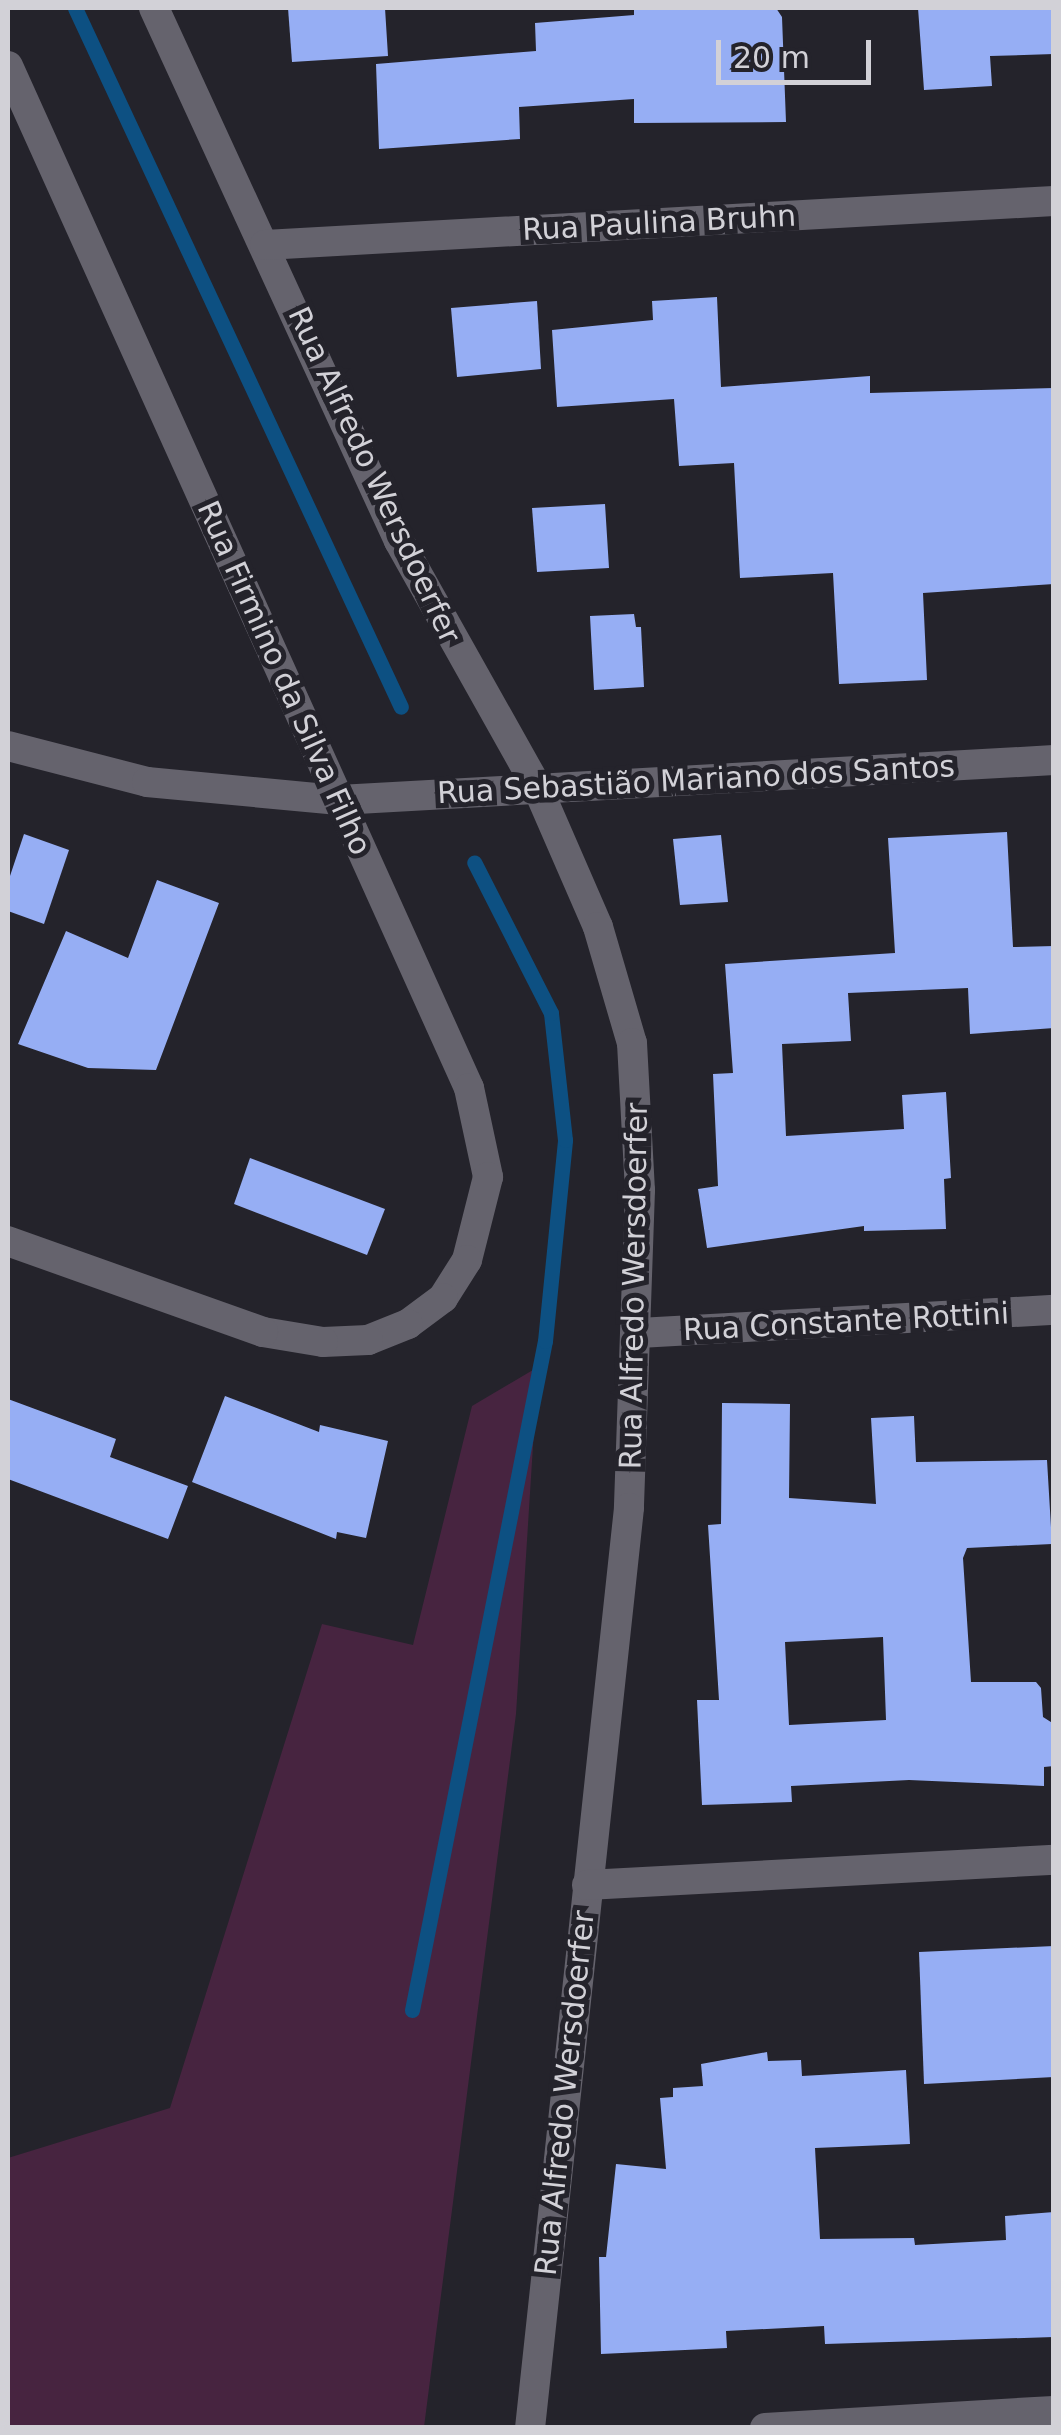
<!DOCTYPE html>
<html>
<head>
<meta charset="utf-8">
<style>
  body { margin:0 }
  #map { position:relative; width:1061px; height:2435px; overflow:hidden; background:#24232b; font-family:"DejaVu Sans",sans-serif }
  div>[style] { position:absolute }
  .green>* { inset:0; background:#472440 }
  .stream>* { height:15px; margin:-7.5px; padding:0 7.5px; transform-origin:7.5px; border-radius:7.5px; background:#0d5082 }
  .building>* { inset:0; background:#96aef4 }
  .minor>* { height:30px; margin:-15px; padding:0 15px; transform-origin:15px; border-radius:15px; background:#65636d }
  span { translate:-50% -50%; white-space:nowrap; text-align:center; line-height:1.15; -webkit-text-stroke:10px #24232b; paint-order:stroke }
  .street-label { font-size:30px; color:#d2d1d7 }
  .frame { position:absolute; inset:0; border:10px solid #d2d1d7; pointer-events:none }
  .scale { position:absolute; left:716px; top:40px; width:155px; height:45px; box-sizing:border-box; border:5px solid #d2d1d7; border-top:0; padding-left:12px; font-size:30px; line-height:35px; white-space:nowrap; color:#d2d1d7; -webkit-text-stroke:8px #24232b; paint-order:stroke }
</style>
</head>
<body>
<div id="map">
  <div class="green">
    <div style="clip-path:polygon(538px 1367px,516px 1714px,424px 2427px,8px 2427px,8px 2158px,170px 2108px,322px 1624px,413px 1645px,472px 1406px)"></div>
  </div>
  <div class="stream">
    <div style="left:75px;top:8px;width:771px;rotate:65deg"></div>
    <div style="left:412px;top:2010px;width:682px;rotate:-78.76deg"></div>
    <div style="left:545px;top:1341px;width:202px;rotate:-84.3deg"></div>
    <div style="left:565px;top:1140px;width:128px;rotate:-96.3deg"></div>
    <div style="left:551px;top:1013px;width:169px;rotate:-117deg"></div>
  </div>
  <div class="building">
    <div style="clip-path:polygon(288px 8px,385px 8px,388px 56px,292px 62px)"></div>
    <div style="clip-path:polygon(776px 8px,782px 17px,786px 122px,634px 123px,634px 99px,519px 107px,520px 139px,379px 149px,376px 64px,536px 51px,535px 23px,634px 15px,634px 10px)"></div>
    <div style="clip-path:polygon(918px 8px,1054px 8px,1054px 54px,990px 56px,992px 86px,924px 90px)"></div>
    <div style="clip-path:polygon(717px 297px,721px 387px,870px 376px,870px 393px,1054px 388px,1054px 584px,923px 593px,927px 680px,839px 684px,833px 573px,740px 578px,734px 463px,679px 466px,674px 399px,557px 407px,552px 330px,653px 320px,652px 301px)"></div>
    <div style="clip-path:polygon(537px 301px,541px 369px,457px 377px,451px 308px)"></div>
    <div style="clip-path:polygon(605px 504px,609px 568px,537px 572px,532px 508px)"></div>
    <div style="clip-path:polygon(634px 614px,636px 627px,641px 627px,644px 687px,594px 690px,590px 616px)"></div>
    <div style="clip-path:polygon(1007px 832px,1013px 947px,1054px 946px,1054px 1028px,970px 1034px,968px 988px,848px 993px,851px 1041px,782px 1044px,786px 1136px,904px 1129px,902px 1095px,946px 1092px,951px 1178px,944px 1179px,946px 1229px,864px 1231px,864px 1226px,707px 1248px,698px 1189px,718px 1186px,713px 1074px,733px 1073px,725px 964px,895px 953px,888px 838px)"></div>
    <div style="clip-path:polygon(24px 834px,69px 850px,44px 924px,8px 911px,8px 882px)"></div>
    <div style="clip-path:polygon(721px 835px,728px 902px,680px 905px,673px 839px)"></div>
    <div style="clip-path:polygon(157px 880px,219px 903px,156px 1070px,88px 1068px,18px 1044px,66px 931px,128px 958px)"></div>
    <div style="clip-path:polygon(250px 1158px,385px 1209px,367px 1255px,234px 1204px)"></div>
    <div style="clip-path:polygon(225px 1396px,319px 1432px,320px 1425px,388px 1441px,366px 1538px,337px 1532px,336px 1539px,192px 1482px)"></div>
    <div style="clip-path:polygon(8px 1399px,116px 1439px,110px 1457px,188px 1486px,168px 1539px,8px 1479px)"></div>
    <div style="clip-path:polygon(evenodd,722px 1403px,790px 1404px,789px 1498px,876px 1504px,871px 1418px,914px 1416px,916px 1462px,1047px 1460px,1052px 1544px,967px 1548px,963px 1558px,971px 1682px,1036px 1682px,1041px 1688px,1043px 1717px,1054px 1724px,1054px 1766px,1044px 1767px,1044px 1786px,909px 1780px,791px 1786px,792px 1802px,702px 1805px,697px 1700px,719px 1700px,708px 1525px,721px 1524px,722px 1403px,883px 1637px,886px 1720px,789px 1725px,785px 1642px,883px 1637px)"></div>
    <div style="clip-path:polygon(1054px 1946px,1054px 2077px,924px 2084px,919px 1952px)"></div>
    <div style="clip-path:polygon(767px 2052px,768px 2061px,801px 2060px,802px 2076px,906px 2070px,910px 2144px,815px 2148px,820px 2239px,914px 2238px,915px 2245px,1006px 2240px,1005px 2216px,1054px 2212px,1054px 2337px,825px 2344px,824px 2326px,726px 2331px,727px 2348px,601px 2354px,599px 2257px,606px 2257px,616px 2164px,666px 2169px,660px 2098px,673px 2097px,673px 2088px,703px 2086px,701px 2064px)"></div>
  </div>
  <div class="minor">
    <div style="left:154px;top:8px;width:587px;rotate:65.31deg"></div>
    <div style="left:399px;top:541px;width:284px;rotate:60.7deg"></div>
    <div style="left:538px;top:789px;width:150px;rotate:66.5deg"></div>
    <div style="left:598px;top:927px;width:121px;rotate:73.7deg"></div>
    <div style="left:632px;top:1043px;width:147px;rotate:86.9deg"></div>
    <div style="left:640px;top:1190px;width:318px;rotate:92deg"></div>
    <div style="left:629px;top:1508px;width:925px;rotate:96.14deg"></div>
    <div style="left:8px;top:66px;width:1121px;rotate:65.72deg"></div>
    <div style="left:469px;top:1088px;width:91px;rotate:77.9deg"></div>
    <div style="left:488px;top:1177px;width:86px;rotate:104.2deg"></div>
    <div style="left:467px;top:1260px;width:45px;rotate:122.3deg"></div>
    <div style="left:443px;top:1298px;width:44px;rotate:143.4deg"></div>
    <div style="left:408px;top:1324px;width:43px;rotate:158.2deg"></div>
    <div style="left:368px;top:1340px;width:45px;rotate:177.5deg"></div>
    <div style="left:323px;top:1342px;width:61px;rotate:-170.5deg"></div>
    <div style="left:263px;top:1332px;width:271px;rotate:-160.4deg"></div>
    <div style="left:265px;top:245px;width:790px;rotate:-3.19deg"></div>
    <div style="left:8px;top:746px;width:144px;rotate:14.5deg"></div>
    <div style="left:147px;top:782px;width:193px;rotate:5.4deg"></div>
    <div style="left:339px;top:800px;width:716px;rotate:-3.2deg"></div>
    <div style="left:639px;top:1333px;width:416px;rotate:-3.2deg"></div>
    <div style="left:587px;top:1885px;width:468px;rotate:-3.1deg"></div>
    <div style="left:765px;top:2428px;width:289px;rotate:-3.4deg"></div>
  </div>
  <div class="street-label">
    <span style="left:659px;top:223px;rotate:-3deg">Rua Paulina Bruhn</span>
    <span style="left:374px;top:475px;rotate:65deg">Rua Alfredo Wersdoerfer</span>
    <span style="left:284px;top:678px;rotate:66deg">Rua Firmino da Silva Filho</span>
    <span style="left:696px;top:780px;rotate:-3deg">Rua Sebastião Mariano dos Santos</span>
    <span style="left:634px;top:1286px;rotate:-89deg">Rua Alfredo Wersdoerfer</span>
    <span style="left:846px;top:1322px;rotate:-3deg">Rua Constante Rottini</span>
    <span style="left:565px;top:2093px;rotate:-84deg">Rua Alfredo Wersdoerfer</span>
  </div>
  <div class="frame"></div>
  <div class="scale">20 m</div>
</div>
</body>
</html>
